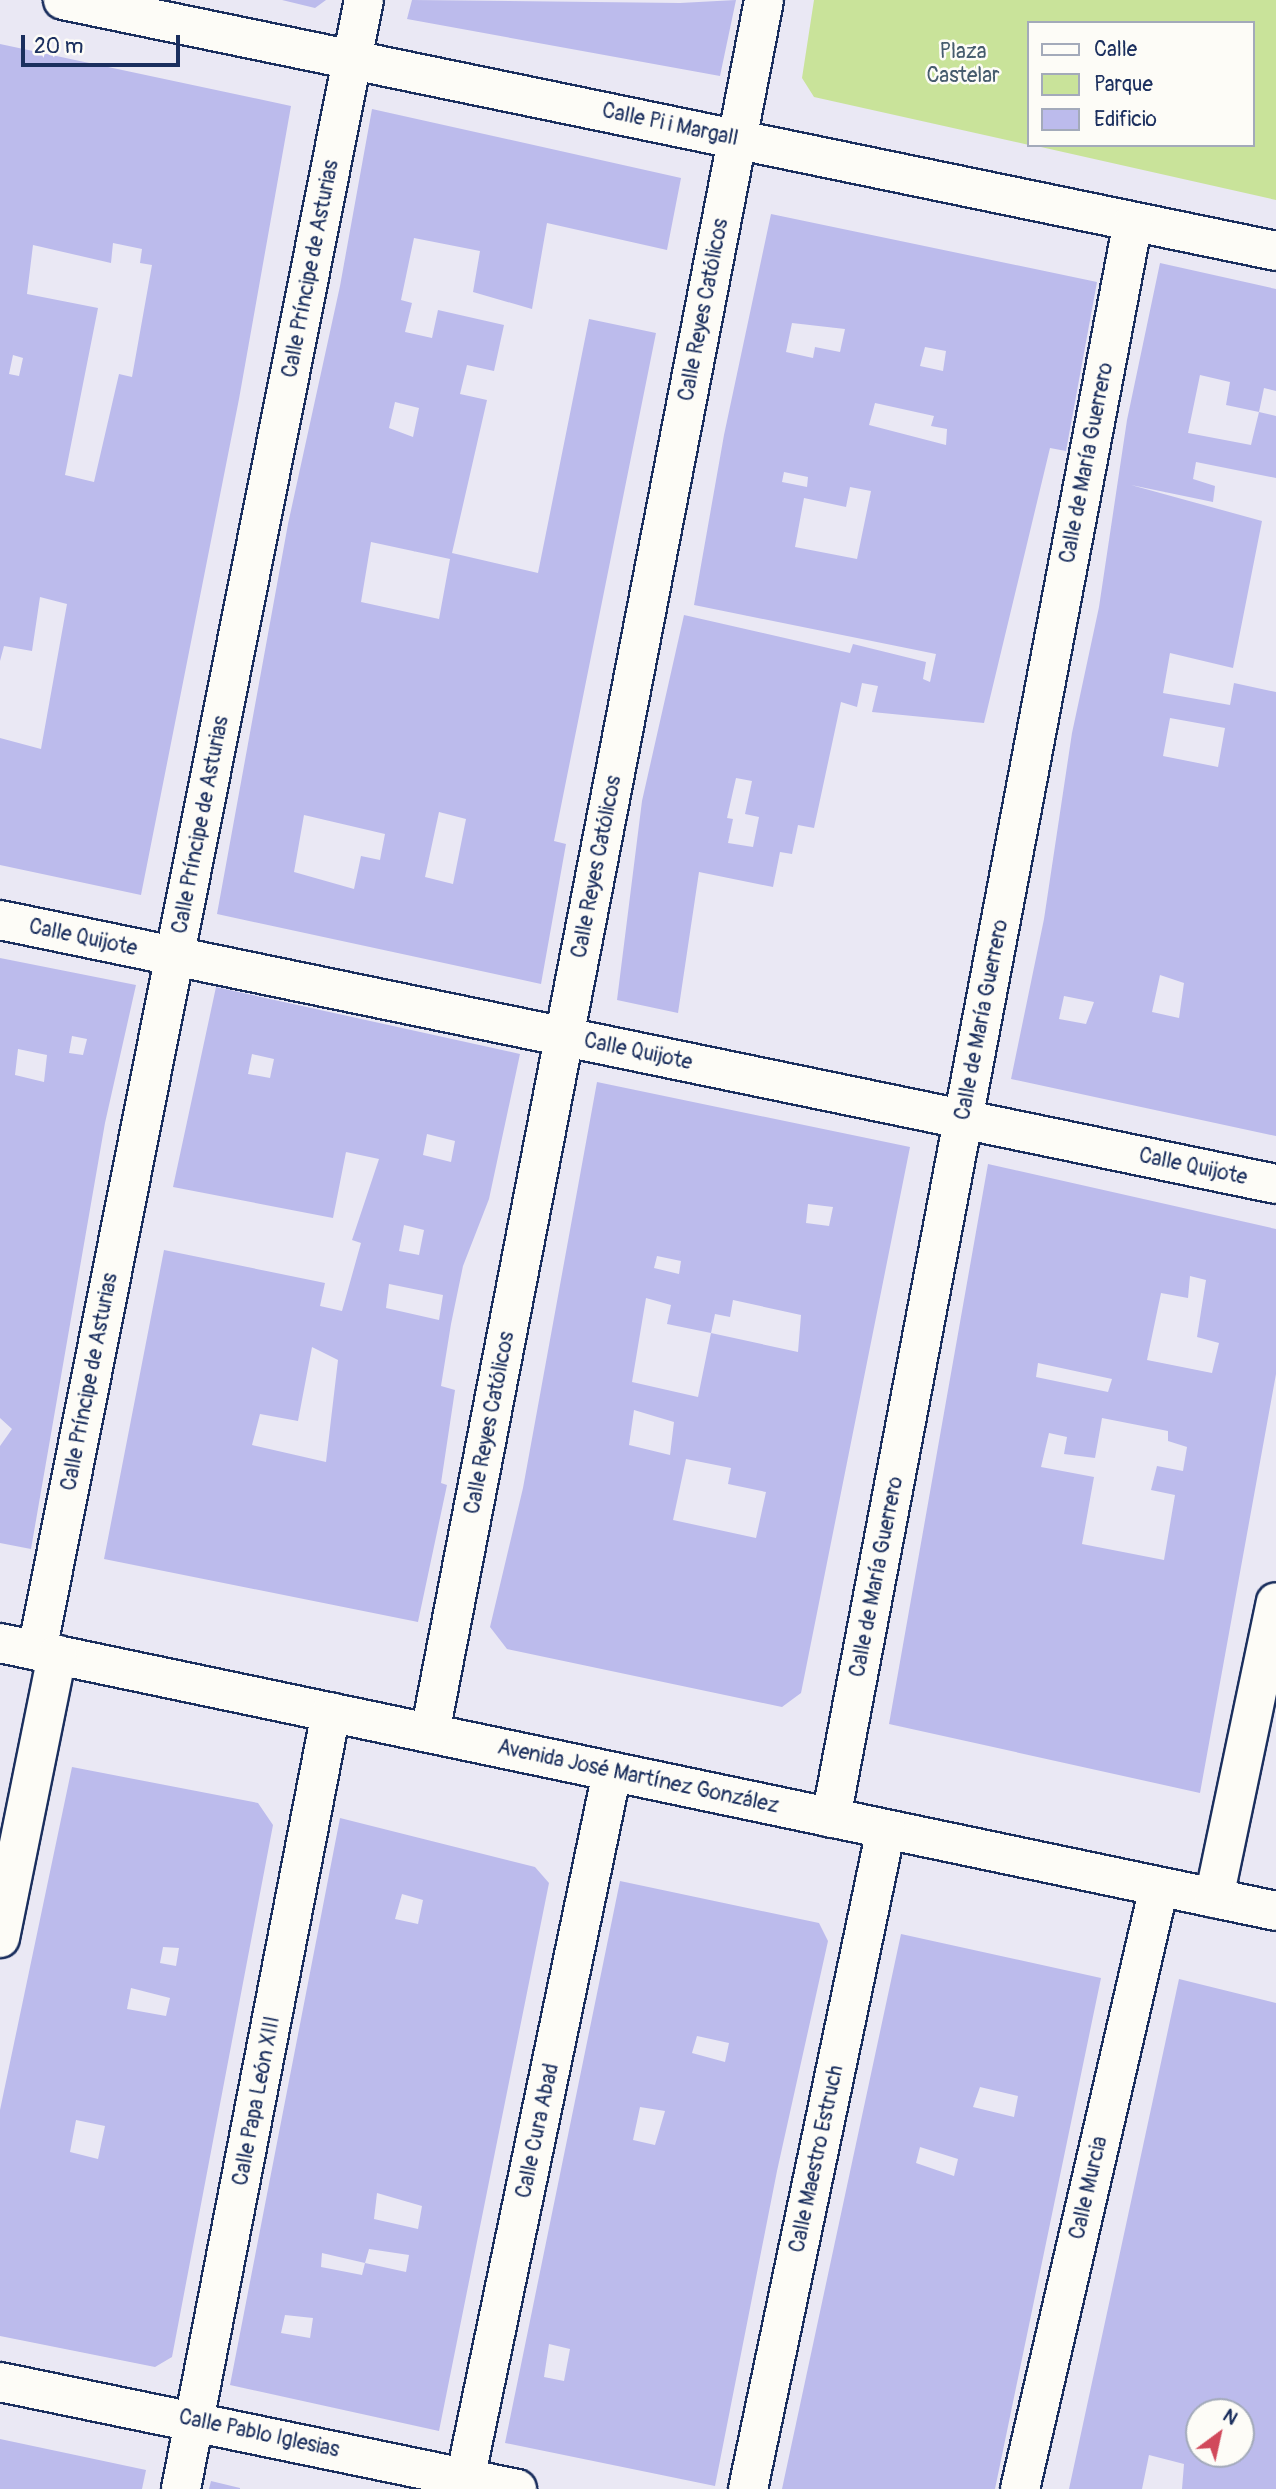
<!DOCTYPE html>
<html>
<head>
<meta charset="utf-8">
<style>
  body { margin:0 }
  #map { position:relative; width:1276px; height:2489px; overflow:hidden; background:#eae8f4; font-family:Pangolin,sans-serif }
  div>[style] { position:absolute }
  .green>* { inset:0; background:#c9e39a }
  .building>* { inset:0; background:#bcbbec }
  .roads { filter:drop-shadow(2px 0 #1b2f5e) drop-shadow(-2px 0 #1b2f5e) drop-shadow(0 2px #1b2f5e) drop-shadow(0 -2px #1b2f5e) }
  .minor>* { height:38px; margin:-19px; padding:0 19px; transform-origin:19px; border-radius:19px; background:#fdfcf7 }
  span { translate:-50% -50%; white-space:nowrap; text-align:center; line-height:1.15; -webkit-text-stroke:5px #fdfcf7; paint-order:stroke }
  .park-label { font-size:21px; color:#465c6d }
  .street-label { font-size:21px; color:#1b2f5e }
  .legend { position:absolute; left:1027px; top:21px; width:228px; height:126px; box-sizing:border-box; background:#fdfcf7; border:2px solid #a3aaba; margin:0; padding:9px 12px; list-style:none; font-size:21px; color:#1b2f5e }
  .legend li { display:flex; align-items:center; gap:14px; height:35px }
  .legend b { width:35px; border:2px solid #a3aaba }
  .north { position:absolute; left:1185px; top:2398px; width:70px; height:70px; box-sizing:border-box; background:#fdfcf7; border:2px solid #a3aaba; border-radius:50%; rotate:33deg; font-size:19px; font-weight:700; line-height:28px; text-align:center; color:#1b2f5e }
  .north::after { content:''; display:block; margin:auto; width:24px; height:32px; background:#d1495b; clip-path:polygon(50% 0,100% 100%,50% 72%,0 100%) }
  .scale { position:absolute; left:21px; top:35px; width:159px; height:32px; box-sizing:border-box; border:4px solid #1b2f5e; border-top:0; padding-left:9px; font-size:21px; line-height:24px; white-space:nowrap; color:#1b2f5e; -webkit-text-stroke:5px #fdfcf7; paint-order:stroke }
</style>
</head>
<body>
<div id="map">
  <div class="green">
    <div style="clip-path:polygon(814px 0,1276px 0,1276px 200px,1032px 145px,1253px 145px,1253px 23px,1029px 23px,1029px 145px,814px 97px,802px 78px)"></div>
  </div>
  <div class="building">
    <div style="clip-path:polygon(282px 0,326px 0,315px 8px)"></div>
    <div style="clip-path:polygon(412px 0,680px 3px,736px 0,720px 76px,407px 19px)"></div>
    <div style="clip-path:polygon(evenodd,0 44px,291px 106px,239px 399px,141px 895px,0 865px,0 738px,41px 749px,67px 604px,40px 597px,32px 651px,4px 646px,0 661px,0 44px,113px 243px,142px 249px,140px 263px,152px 265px,132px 377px,119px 374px,94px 482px,65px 475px,98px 308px,27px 294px,33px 245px,111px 263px,113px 243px,0 44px,13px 355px,23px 358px,19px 376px,9px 374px,13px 355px)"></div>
    <div style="clip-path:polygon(evenodd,372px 109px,681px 178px,667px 250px,547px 223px,532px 309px,473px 292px,480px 251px,414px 238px,401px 300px,412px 303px,405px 332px,432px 338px,438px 310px,504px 325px,494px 371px,467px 365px,460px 394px,487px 400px,452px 553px,538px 573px,589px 319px,656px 333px,554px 841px,566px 844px,541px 984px,217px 914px,288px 524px,340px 286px,372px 109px,395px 402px,419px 408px,413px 437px,389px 428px,395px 402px,372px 109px,371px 542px,450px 559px,439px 619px,361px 602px,371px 542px,372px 109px,439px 812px,466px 819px,453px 884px,425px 877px,439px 812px,372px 109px,304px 815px,385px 834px,380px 860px,361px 856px,354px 889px,294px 872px,304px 815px)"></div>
    <div style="clip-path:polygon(evenodd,771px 214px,1097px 282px,1066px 451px,1050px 448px,984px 723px,872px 712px,878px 686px,862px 683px,857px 707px,841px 702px,814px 828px,798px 825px,792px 854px,780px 852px,773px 887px,699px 872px,678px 1013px,617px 1000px,642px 801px,684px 615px,850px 653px,853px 644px,926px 662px,923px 679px,930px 682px,936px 654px,694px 605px,724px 435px,771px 214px,792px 323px,845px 329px,840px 352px,815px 347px,813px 358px,786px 352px,792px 323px,771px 214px,925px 347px,946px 351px,943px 371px,920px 366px,925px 347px,771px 214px,875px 403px,934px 416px,931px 426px,947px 429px,946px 445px,869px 425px,875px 403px,771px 214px,784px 472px,808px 477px,807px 487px,782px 482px,784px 472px,771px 214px,850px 487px,871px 491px,857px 559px,795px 547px,804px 498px,846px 507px,850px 487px,771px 214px,736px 778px,752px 781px,745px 814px,759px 817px,753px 847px,728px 843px,733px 819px,727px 818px,736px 778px)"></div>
    <div style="clip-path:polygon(evenodd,1160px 263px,1276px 289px,1276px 391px,1264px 388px,1259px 412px,1226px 405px,1230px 382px,1200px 375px,1188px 433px,1251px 445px,1259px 412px,1276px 416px,1276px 478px,1196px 462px,1193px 479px,1215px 486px,1213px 502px,1131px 485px,1262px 521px,1233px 668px,1170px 653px,1163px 693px,1230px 705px,1234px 683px,1276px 692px,1276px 1136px,1011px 1079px,1044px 919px,1072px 733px,1099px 607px,1127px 420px,1160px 263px,1170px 718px,1225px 728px,1218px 767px,1163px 756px,1170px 718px,1160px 263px,1160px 975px,1184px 983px,1179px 1018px,1152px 1012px,1160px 975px,1160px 263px,1064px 996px,1094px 1002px,1086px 1024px,1059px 1019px,1064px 996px)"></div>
    <div style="clip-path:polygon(evenodd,0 958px,136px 985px,105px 1123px,31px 1549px,0 1543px,0 1446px,12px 1429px,0 1418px,0 958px,72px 1036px,87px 1039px,83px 1055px,69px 1053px,72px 1036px,0 958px,18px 1049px,47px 1055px,44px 1082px,15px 1075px,18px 1049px)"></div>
    <div style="clip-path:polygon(evenodd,216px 987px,520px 1054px,489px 1199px,463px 1266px,451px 1324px,441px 1386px,455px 1390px,441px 1483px,447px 1485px,418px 1622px,104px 1559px,164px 1250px,325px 1283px,320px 1306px,342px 1311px,361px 1243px,352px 1240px,379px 1159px,346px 1152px,333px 1218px,173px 1187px,216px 987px,252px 1054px,274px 1059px,270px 1078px,248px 1074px,252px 1054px,216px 987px,427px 1134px,455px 1141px,451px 1162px,423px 1155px,427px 1134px,216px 987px,404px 1225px,424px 1230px,419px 1255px,399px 1251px,404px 1225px,216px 987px,389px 1284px,443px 1295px,439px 1320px,386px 1308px,389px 1284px,216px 987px,312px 1347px,338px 1360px,326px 1462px,252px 1445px,260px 1414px,298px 1421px,312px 1347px)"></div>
    <div style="clip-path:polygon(evenodd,597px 1082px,910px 1147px,801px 1693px,782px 1707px,507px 1649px,490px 1627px,523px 1488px,597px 1082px,808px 1204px,833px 1207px,829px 1226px,806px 1223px,808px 1204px,597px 1082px,657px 1256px,681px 1261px,679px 1274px,654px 1268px,657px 1256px,597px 1082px,646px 1298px,671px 1305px,667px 1324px,711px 1333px,715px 1314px,730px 1317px,733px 1300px,801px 1315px,798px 1352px,711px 1333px,698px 1397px,632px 1382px,646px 1298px,597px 1082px,634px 1410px,674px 1422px,670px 1455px,629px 1445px,634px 1410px,597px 1082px,686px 1459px,731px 1468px,728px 1484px,766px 1492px,756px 1538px,673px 1520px,686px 1459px)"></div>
    <div style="clip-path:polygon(evenodd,988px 1164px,1276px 1229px,1276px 1374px,1200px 1793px,889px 1724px,988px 1164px,1190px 1276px,1206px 1280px,1197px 1337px,1219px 1343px,1212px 1373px,1147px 1360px,1161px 1293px,1188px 1298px,1190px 1276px,988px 1164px,1038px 1363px,1112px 1379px,1108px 1392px,1036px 1377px,1038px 1363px,988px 1164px,1102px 1418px,1168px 1431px,1168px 1441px,1187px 1447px,1183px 1471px,1157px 1466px,1151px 1490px,1175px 1495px,1164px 1560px,1082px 1544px,1094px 1477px,1041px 1467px,1049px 1433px,1067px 1437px,1064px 1454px,1095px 1458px,1102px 1418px)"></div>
    <div style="clip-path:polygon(evenodd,72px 1767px,258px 1803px,273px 1825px,172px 2357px,155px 2367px,0 2336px,0 2110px,72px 1767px,163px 1947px,179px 1948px,176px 1966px,160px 1963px,163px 1947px,72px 1767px,131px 1988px,170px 1998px,166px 2016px,127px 2009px,131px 1988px,72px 1767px,76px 2120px,105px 2126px,98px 2159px,70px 2152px,76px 2120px)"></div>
    <div style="clip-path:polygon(evenodd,340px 1818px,535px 1867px,549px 1883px,439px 2431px,230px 2385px,340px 1818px,402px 1894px,423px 1900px,418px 1924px,395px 1919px,402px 1894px,340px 1818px,377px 2193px,422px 2206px,418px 2229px,374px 2219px,377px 2193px,340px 1818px,369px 2249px,409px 2255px,406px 2272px,365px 2263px,362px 2275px,321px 2267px,322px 2253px,365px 2263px,369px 2249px,340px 1818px,285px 2315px,313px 2318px,310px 2338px,281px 2333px,285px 2315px)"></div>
    <div style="clip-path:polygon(evenodd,620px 1881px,819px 1923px,828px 1941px,777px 2171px,715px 2486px,505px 2443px,620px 1881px,697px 2036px,729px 2043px,725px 2062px,692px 2053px,697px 2036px,620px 1881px,640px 2107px,665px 2111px,655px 2145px,633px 2140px,640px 2107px,620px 1881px,549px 2344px,570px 2349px,564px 2381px,544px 2377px,549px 2344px)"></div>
    <div style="clip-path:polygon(evenodd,901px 1934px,1101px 1978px,995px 2489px,782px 2489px,901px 1934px,980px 2087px,1018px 2096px,1014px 2117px,973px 2107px,980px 2087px,901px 1934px,920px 2147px,958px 2159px,954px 2176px,916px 2163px,920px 2147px)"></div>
    <div style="clip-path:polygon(evenodd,1179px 1979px,1276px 2003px,1276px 2489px,1182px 2489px,1184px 2464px,1149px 2455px,1142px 2489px,1069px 2489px,1179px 1979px,1199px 2412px,1241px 2412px,1241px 2454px,1199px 2454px,1199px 2412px)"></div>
    <div style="clip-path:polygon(0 2439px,146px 2470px,142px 2489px,0 2489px)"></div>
    <div style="clip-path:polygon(211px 2481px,240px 2488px,240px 2489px,209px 2489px)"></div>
  </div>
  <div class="roads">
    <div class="minor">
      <div style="left:63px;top:0;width:1239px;rotate:11.69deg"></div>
      <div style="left:0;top:920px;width:1303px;rotate:11.69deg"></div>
      <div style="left:0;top:1643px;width:1304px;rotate:11.86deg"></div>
      <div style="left:37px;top:1651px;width:1683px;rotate:-78.8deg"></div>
      <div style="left:430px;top:1733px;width:1765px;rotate:-79.09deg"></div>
      <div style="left:831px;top:1818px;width:1624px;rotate:-79.29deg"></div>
      <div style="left:1214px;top:1898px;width:302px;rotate:-78.2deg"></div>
      <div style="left:0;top:1938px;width:289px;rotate:-78.6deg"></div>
      <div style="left:0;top:2382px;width:528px;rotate:11.69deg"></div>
      <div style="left:181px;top:2489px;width:791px;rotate:-79.07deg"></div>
      <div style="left:463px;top:2489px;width:732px;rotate:-78.26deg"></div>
      <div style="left:748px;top:2489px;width:674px;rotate:-78.19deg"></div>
      <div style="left:1020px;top:2489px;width:618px;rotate:-77deg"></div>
    </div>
  </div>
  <div class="park-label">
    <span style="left:963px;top:64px">Plaza<br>Castelar</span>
  </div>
  <div class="street-label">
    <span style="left:670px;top:125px;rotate:12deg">Calle Pi i Margall</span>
    <span style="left:311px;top:269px;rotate:-79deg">Calle Príncipe de Asturias</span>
    <span style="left:704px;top:310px;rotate:-79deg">Calle Reyes Católicos</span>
    <span style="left:1087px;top:463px;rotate:-79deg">Calle de María Guerrero</span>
    <span style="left:201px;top:825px;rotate:-79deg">Calle Príncipe de Asturias</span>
    <span style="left:597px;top:867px;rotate:-79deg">Calle Reyes Católicos</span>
    <span style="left:83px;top:938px;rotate:12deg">Calle Quijote</span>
    <span style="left:982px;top:1020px;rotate:-79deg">Calle de María Guerrero</span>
    <span style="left:638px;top:1052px;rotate:12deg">Calle Quijote</span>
    <span style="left:1193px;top:1167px;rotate:12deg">Calle Quijote</span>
    <span style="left:90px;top:1382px;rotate:-79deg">Calle Príncipe de Asturias</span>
    <span style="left:490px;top:1423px;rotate:-79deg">Calle Reyes Católicos</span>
    <span style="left:877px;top:1577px;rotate:-79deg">Calle de María Guerrero</span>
    <span style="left:638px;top:1777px;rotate:12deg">Avenida José Martínez González</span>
    <span style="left:257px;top:2101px;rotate:-79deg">Calle Papa León XIII</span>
    <span style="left:538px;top:2131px;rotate:-78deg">Calle Cura Abad</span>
    <span style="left:817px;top:2159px;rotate:-78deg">Calle Maestro Estruch</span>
    <span style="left:1089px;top:2188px;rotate:-77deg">Calle Murcia</span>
    <span style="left:259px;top:2434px;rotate:12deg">Calle Pablo Iglesias</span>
  </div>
  <ul class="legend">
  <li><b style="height:9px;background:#fdfcf7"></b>Calle</li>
  <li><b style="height:19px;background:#c9e39a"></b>Parque</li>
  <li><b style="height:19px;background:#bcbbec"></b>Edificio</li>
  </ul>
  <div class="north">N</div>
  <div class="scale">20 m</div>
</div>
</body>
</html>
